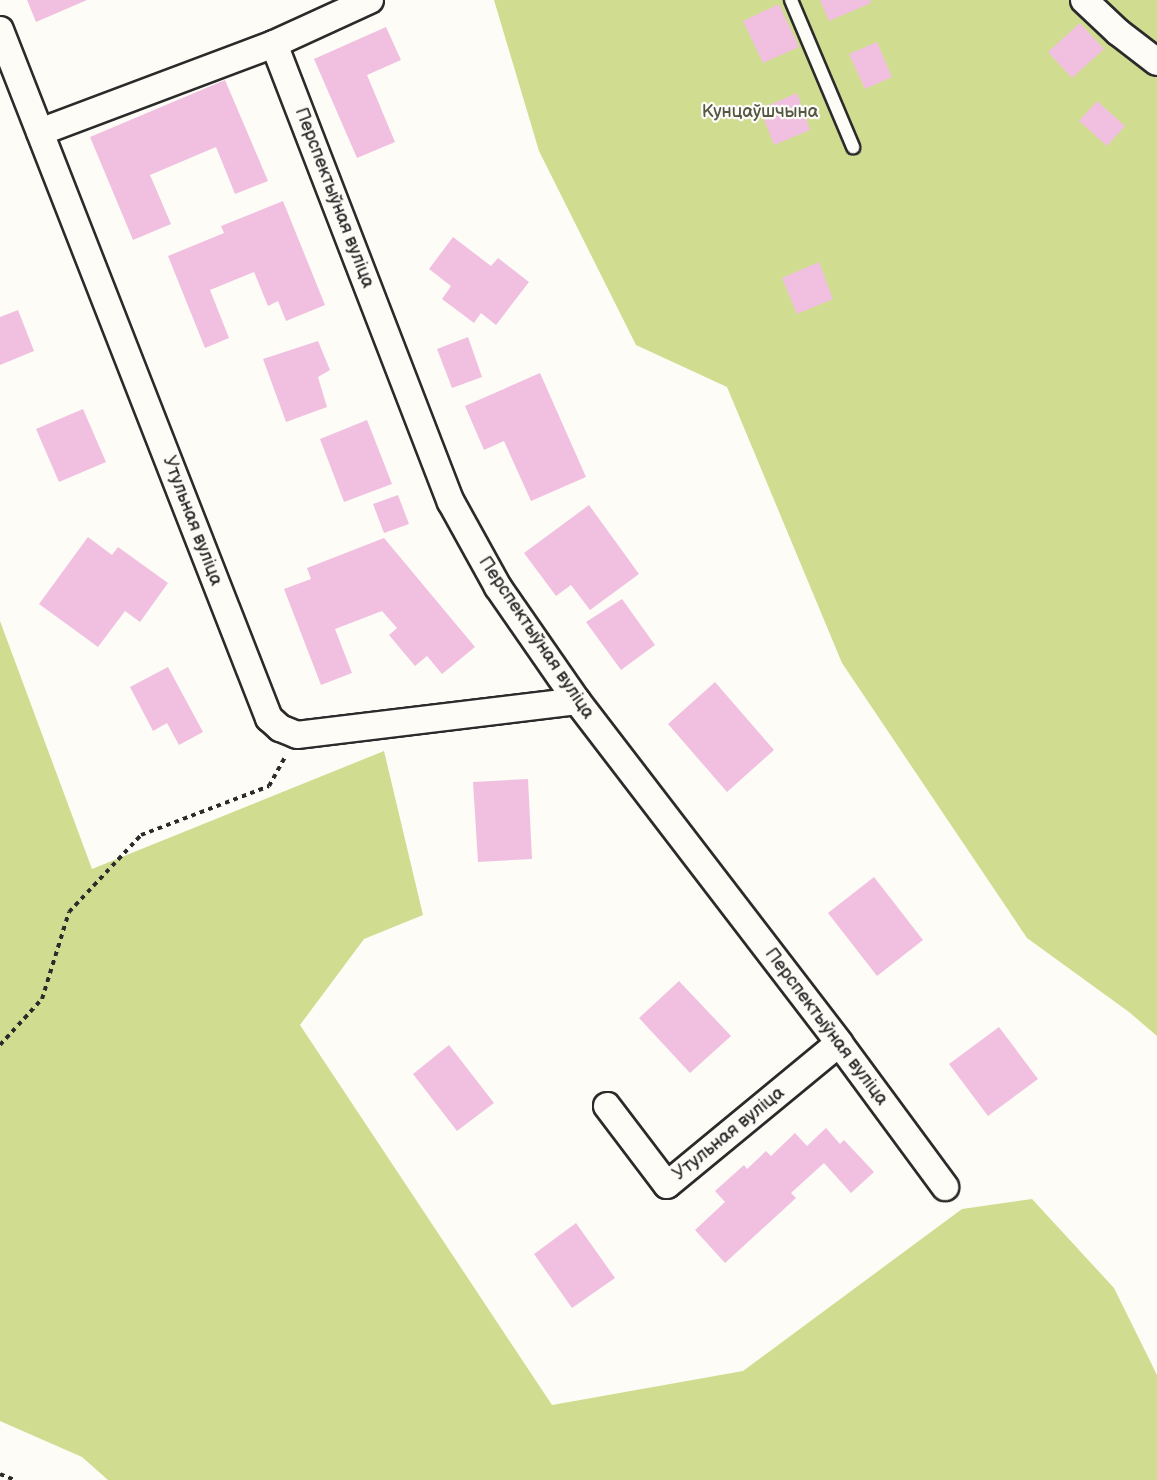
<!DOCTYPE html>
<html>
<head>
<meta charset="utf-8">
<style>
  body { margin:0 }
  #map { position:relative; width:1157px; height:1480px; overflow:hidden; background:#fdfcf7; font-family:"Balsamiq Sans",sans-serif }
  div>[style] { position:absolute }
  .green>* { inset:0; background:#d0dc8f }
  .building>* { inset:0; background:#f1c0e0 }
  .path>* { height:4px; margin-top:-2px; transform-origin:0; background:repeating-linear-gradient(90deg,#2b2b2b 0 4.5px,transparent 0 9px) }
  .roads { filter:drop-shadow(2px 0 #2b2b2b) drop-shadow(-2px 0 #2b2b2b) drop-shadow(0 2px #2b2b2b) drop-shadow(0 -2px #2b2b2b) }
  .service>* { height:12px; margin:-6px; padding:0 6px; transform-origin:6px; border-radius:6px; background:#fdfcf7 }
  .minor>* { height:26px; margin:-13px; padding:0 13px; transform-origin:13px; border-radius:13px; background:#fdfcf7 }
  span { translate:-50% -50%; white-space:nowrap; text-align:center; line-height:1.15; -webkit-text-stroke:4.5px #fdfcf7; paint-order:stroke }
  .park-label { font-size:18px; color:#545744 }
  .street-label { font-size:18px; color:#2b2b2b }
</style>
</head>
<body>
<div id="map">
  <div class="green">
    <div style="clip-path:polygon(494px 0,1157px 0,1157px 1036px,1129px 1012px,1027px 938px,842px 663px,727px 387px,636px 345px,539px 151px)"></div>
    <div style="clip-path:polygon(0 621px,92px 869px,384px 751px,423px 915px,364px 939px,300px 1025px,552px 1405px,743px 1371px,962px 1209px,1032px 1199px,1114px 1288px,1157px 1375px,1157px 1480px,108px 1480px,82px 1457px,0 1421px)"></div>
  </div>
  <div class="building">
    <div style="clip-path:polygon(27px 0,87px 0,36px 22px)"></div>
    <div style="clip-path:polygon(820px 0,870px 0,871px 3px,829px 21px)"></div>
    <div style="clip-path:polygon(779px 4px,799px 47px,763px 63px,743px 21px)"></div>
    <div style="clip-path:polygon(1080px 23px,1104px 49px,1072px 78px,1048px 52px)"></div>
    <div style="clip-path:polygon(386px 27px,401px 60px,367px 75px,395px 142px,357px 158px,314px 59px)"></div>
    <div style="clip-path:polygon(877px 42px,892px 77px,865px 89px,849px 54px)"></div>
    <div style="clip-path:polygon(225px 80px,268px 181px,235px 194px,216px 147px,150px 175px,171px 224px,133px 240px,90px 137px)"></div>
    <div style="clip-path:polygon(797px 93px,810px 130px,774px 145px,760px 109px)"></div>
    <div style="clip-path:polygon(1097px 101px,1125px 126px,1107px 146px,1079px 121px)"></div>
    <div style="clip-path:polygon(283px 201px,325px 305px,286px 321px,278px 301px,268px 306px,254px 272px,210px 290px,229px 338px,205px 348px,168px 256px,224px 233px,221px 226px)"></div>
    <div style="clip-path:polygon(453px 237px,491px 266px,498px 258px,529px 282px,496px 325px,481px 313px,474px 323px,442px 299px,451px 286px,429px 269px)"></div>
    <div style="clip-path:polygon(819px 262px,833px 299px,797px 314px,782px 278px)"></div>
    <div style="clip-path:polygon(18px 310px,34px 351px,0 365px,0 317px)"></div>
    <div style="clip-path:polygon(468px 337px,482px 377px,452px 388px,437px 349px)"></div>
    <div style="clip-path:polygon(318px 341px,330px 370px,318px 377px,327px 407px,286px 422px,263px 359px)"></div>
    <div style="clip-path:polygon(540px 373px,586px 477px,531px 501px,504px 441px,484px 450px,465px 406px)"></div>
    <div style="clip-path:polygon(83px 409px,106px 462px,59px 482px,36px 429px)"></div>
    <div style="clip-path:polygon(367px 420px,392px 484px,344px 502px,320px 439px)"></div>
    <div style="clip-path:polygon(398px 495px,409px 524px,384px 533px,373px 504px)"></div>
    <div style="clip-path:polygon(589px 505px,639px 574px,590px 610px,571px 585px,556px 596px,524px 553px)"></div>
    <div style="clip-path:polygon(88px 537px,112px 555px,118px 547px,168px 583px,140px 622px,125px 611px,98px 647px,39px 604px)"></div>
    <div style="clip-path:polygon(384px 538px,475px 647px,442px 674px,427px 656px,415px 666px,389px 635px,397px 628px,382px 611px,335px 629px,352px 673px,321px 685px,284px 589px,311px 579px,307px 568px)"></div>
    <div style="clip-path:polygon(622px 599px,655px 645px,621px 670px,586px 622px)"></div>
    <div style="clip-path:polygon(168px 667px,203px 732px,179px 745px,167px 723px,153px 731px,130px 687px)"></div>
    <div style="clip-path:polygon(715px 682px,774px 750px,727px 792px,668px 724px)"></div>
    <div style="clip-path:polygon(528px 779px,532px 859px,478px 862px,473px 782px)"></div>
    <div style="clip-path:polygon(874px 877px,923px 940px,877px 976px,828px 913px)"></div>
    <div style="clip-path:polygon(679px 981px,731px 1036px,690px 1073px,639px 1018px)"></div>
    <div style="clip-path:polygon(999px 1027px,1038px 1079px,988px 1116px,949px 1064px)"></div>
    <div style="clip-path:polygon(449px 1045px,494px 1103px,457px 1131px,413px 1074px)"></div>
    <div style="clip-path:polygon(826px 1128px,840px 1144px,844px 1140px,874px 1172px,851px 1193px,824px 1163px,791px 1193px,796px 1198px,725px 1263px,695px 1230px,725px 1202px,715px 1191px,744px 1165px,747px 1169px,766px 1151px,771px 1156px,795px 1133px,807px 1146px)"></div>
    <div style="clip-path:polygon(576px 1223px,615px 1278px,572px 1308px,534px 1254px)"></div>
  </div>
  <div class="path">
    <div style="left:0;top:1045px;width:62px;rotate:-47.6deg"></div>
    <div style="left:42px;top:999px;width:91px;rotate:-72.8deg"></div>
    <div style="left:69px;top:912px;width:105px;rotate:-46.9deg"></div>
    <div style="left:141px;top:835px;width:137px;rotate:-20.9deg"></div>
    <div style="left:269px;top:786px;width:33px;rotate:-61deg"></div>
    <div style="left:0;top:1474px;width:16px;rotate:22deg"></div>
  </div>
  <div class="roads">
    <div class="service">
      <div style="left:791px;top:0;width:160px;rotate:67.1deg"></div>
    </div>
    <div class="minor">
      <div style="left:370px;top:0;width:106px;rotate:155.4deg"></div>
      <div style="left:274px;top:44px;width:491px;rotate:68.9deg"></div>
      <div style="left:451px;top:502px;width:97px;rotate:61.1deg"></div>
      <div style="left:498px;top:587px;width:139px;rotate:55.3deg"></div>
      <div style="left:577px;top:701px;width:431px;rotate:52.5deg"></div>
      <div style="left:839px;top:1043px;width:179px;rotate:53.6deg"></div>
      <div style="left:1084px;top:0;width:47px;rotate:43.3deg"></div>
      <div style="left:1118px;top:32px;width:49px;rotate:37.6deg"></div>
      <div style="left:0;top:30px;width:739px;rotate:68.65deg"></div>
      <div style="left:269px;top:718px;width:15px;rotate:42deg"></div>
      <div style="left:280px;top:728px;width:18px;rotate:22deg"></div>
      <div style="left:297px;top:735px;width:282px;rotate:-6.9deg"></div>
      <div style="left:40px;top:132px;width:250px;rotate:-20.6deg"></div>
      <div style="left:607px;top:1106px;width:99px;rotate:52.8deg"></div>
      <div style="left:667px;top:1185px;width:223px;rotate:-39.5deg"></div>
    </div>
  </div>
  <div class="park-label">
    <span style="left:760px;top:112px">Кунцаўшчына</span>
  </div>
  <div class="street-label">
    <span style="left:334px;top:198px;rotate:69deg">Перспектыўная вуліца</span>
    <span style="left:192px;top:521px;rotate:69deg">Утульная вуліца</span>
    <span style="left:536px;top:638px;rotate:56deg">Перспектыўная вуліца</span>
    <span style="left:826px;top:1027px;rotate:53deg">Перспектыўная вуліца</span>
    <span style="left:729px;top:1134px;rotate:-39deg">Утульная вуліца</span>
  </div>
</div>
</body>
</html>
